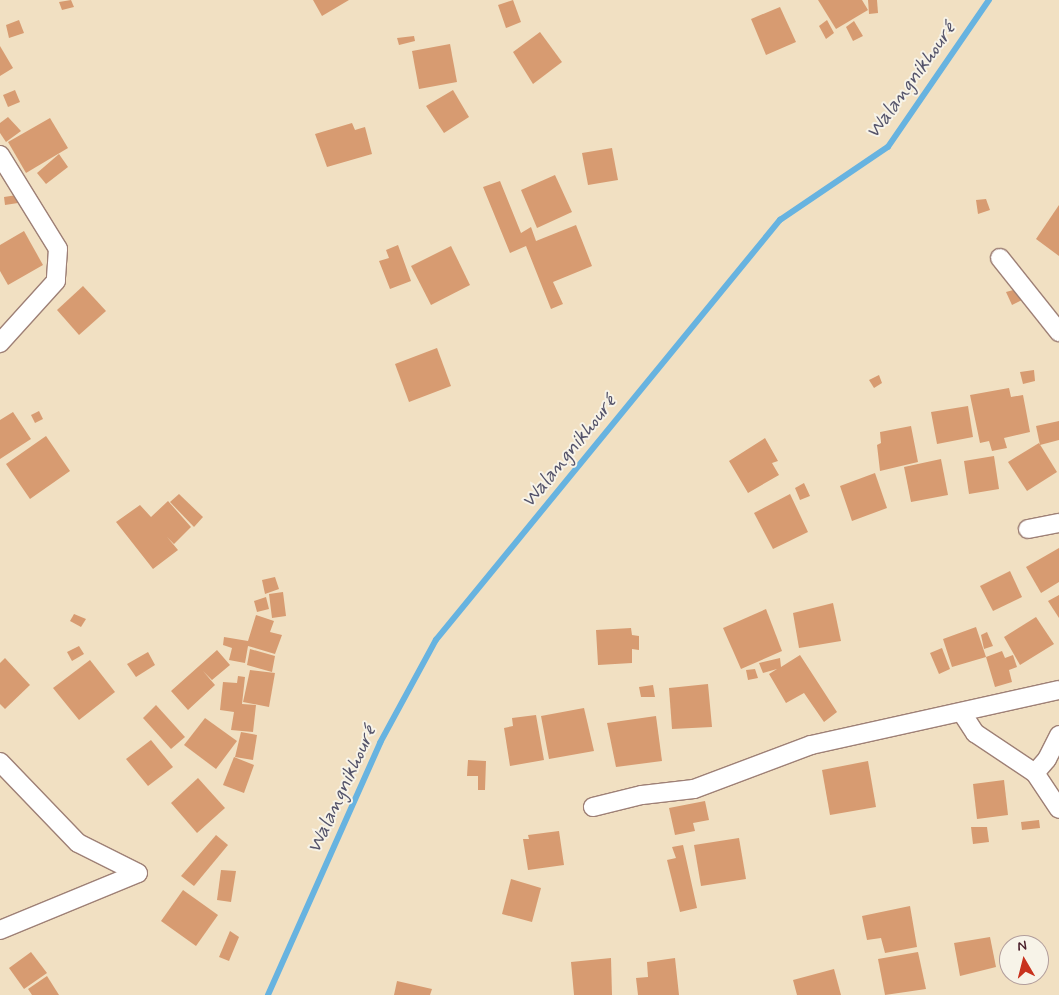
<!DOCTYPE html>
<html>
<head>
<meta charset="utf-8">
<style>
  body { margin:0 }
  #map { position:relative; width:1059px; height:995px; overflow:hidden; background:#f1e0c2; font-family:Mynerve,sans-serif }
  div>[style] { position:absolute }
  .stream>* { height:5.5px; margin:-2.75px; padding:0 2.75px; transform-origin:2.75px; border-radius:2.75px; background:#67b3e0 }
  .building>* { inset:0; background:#d79b71 }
  .roads { filter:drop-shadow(1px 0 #9e8076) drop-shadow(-1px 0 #9e8076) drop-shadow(0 1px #9e8076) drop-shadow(0 -1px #9e8076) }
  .minor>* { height:18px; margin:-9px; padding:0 9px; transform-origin:9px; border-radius:9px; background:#fff }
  span { translate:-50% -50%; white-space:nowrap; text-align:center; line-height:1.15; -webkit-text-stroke:4px #f7f3e8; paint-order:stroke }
  .water-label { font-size:20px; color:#54536a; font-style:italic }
  .north { position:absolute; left:999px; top:935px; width:50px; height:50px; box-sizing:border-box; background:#f7f3e8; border:1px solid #b29e9c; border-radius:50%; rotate:352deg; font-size:14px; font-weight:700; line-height:20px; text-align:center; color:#4a1f2b }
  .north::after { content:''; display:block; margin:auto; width:18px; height:22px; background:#c8321e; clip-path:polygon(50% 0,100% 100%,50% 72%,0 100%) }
</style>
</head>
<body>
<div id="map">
  <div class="stream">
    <div style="left:268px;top:995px;width:276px;rotate:-66deg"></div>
    <div style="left:380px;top:743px;width:117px;rotate:-61.5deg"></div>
    <div style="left:436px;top:640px;width:543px;rotate:-50.68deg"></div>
    <div style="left:780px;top:220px;width:130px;rotate:-34.1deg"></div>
    <div style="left:888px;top:147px;width:178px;rotate:-55.5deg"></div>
  </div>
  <div class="building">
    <div style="clip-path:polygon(71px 0,74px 7px,62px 10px,59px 2px)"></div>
    <div style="clip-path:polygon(313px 0,349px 0,322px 16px)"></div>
    <div style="clip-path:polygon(513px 0,521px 22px,506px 28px,498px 5px)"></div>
    <div style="clip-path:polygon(818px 0,862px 0,868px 10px,836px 29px)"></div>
    <div style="clip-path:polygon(868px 0,877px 0,878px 13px,869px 14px)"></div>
    <div style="clip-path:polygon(780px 7px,796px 42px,766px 55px,751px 19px)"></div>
    <div style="clip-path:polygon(19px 20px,24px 33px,9px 38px,6px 25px)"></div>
    <div style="clip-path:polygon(827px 20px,834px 33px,826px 39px,819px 26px)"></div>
    <div style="clip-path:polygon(854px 21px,863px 36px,853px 41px,846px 27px)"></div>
    <div style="clip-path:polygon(540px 32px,562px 62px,533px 84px,513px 52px)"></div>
    <div style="clip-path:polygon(414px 36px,415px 41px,399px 45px,397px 38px)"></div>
    <div style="clip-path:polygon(450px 44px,457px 82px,419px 89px,412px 51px)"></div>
    <div style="clip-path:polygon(0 46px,13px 68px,0 76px)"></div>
    <div style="clip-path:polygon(15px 90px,20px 102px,8px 107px,3px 95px)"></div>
    <div style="clip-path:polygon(453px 90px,469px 117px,444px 133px,426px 106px)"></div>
    <div style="clip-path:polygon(8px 117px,21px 131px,6px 142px,0 133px,0 123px)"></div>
    <div style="clip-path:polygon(50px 118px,68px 148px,26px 173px,8px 142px)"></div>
    <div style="clip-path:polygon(352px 123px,355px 130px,365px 127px,372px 154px,327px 167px,315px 134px)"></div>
    <div style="clip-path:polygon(612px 148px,618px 180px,588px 185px,582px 153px)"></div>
    <div style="clip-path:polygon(59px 154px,68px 167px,46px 184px,37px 173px)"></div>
    <div style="clip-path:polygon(555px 175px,572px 212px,537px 228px,521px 190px)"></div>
    <div style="clip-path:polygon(500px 181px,521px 233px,531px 227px,536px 241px,576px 225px,592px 266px,553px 282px,563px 304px,551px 309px,526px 246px,510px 253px,483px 187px)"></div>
    <div style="clip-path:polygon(17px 195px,18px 203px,5px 205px,4px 197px)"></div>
    <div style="clip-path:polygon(986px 199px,990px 210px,978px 214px,976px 200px)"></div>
    <div style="clip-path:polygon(1059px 205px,1059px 256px,1036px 239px)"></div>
    <div style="clip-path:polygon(24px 231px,43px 265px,8px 285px,0 271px,0 245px)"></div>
    <div style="clip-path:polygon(398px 245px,411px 281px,390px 289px,379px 261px,389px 258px,386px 250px)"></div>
    <div style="clip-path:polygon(451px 246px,470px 285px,431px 305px,411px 266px)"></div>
    <div style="clip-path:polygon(83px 286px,106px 311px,79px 335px,57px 310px)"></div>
    <div style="clip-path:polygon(1017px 289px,1022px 300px,1012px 305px,1006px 292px)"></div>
    <div style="clip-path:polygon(437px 348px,451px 386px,409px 402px,395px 364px)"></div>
    <div style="clip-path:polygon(1034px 370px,1035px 381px,1023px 384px,1020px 372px)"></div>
    <div style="clip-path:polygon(879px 375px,882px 383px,874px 388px,869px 380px)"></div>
    <div style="clip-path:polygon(1009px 388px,1011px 397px,1023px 395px,1030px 432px,1004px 438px,1007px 448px,992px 451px,989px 441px,980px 443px,970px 395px)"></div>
    <div style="clip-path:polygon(968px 406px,973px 437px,937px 444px,931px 412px)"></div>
    <div style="clip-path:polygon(39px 411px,43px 419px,35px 423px,31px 415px)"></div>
    <div style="clip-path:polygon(13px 412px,31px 439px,0 459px,0 420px)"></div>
    <div style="clip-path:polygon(1059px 421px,1059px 440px,1040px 445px,1036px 426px)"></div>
    <div style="clip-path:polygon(911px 426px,918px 462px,880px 471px,877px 445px,881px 443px,880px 432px)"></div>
    <div style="clip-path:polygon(46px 436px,70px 471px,30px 499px,6px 464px)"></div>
    <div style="clip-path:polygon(765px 438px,778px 461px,772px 463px,779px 475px,748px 493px,729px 461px)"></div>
    <div style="clip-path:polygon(1039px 443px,1057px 472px,1027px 491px,1008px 462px)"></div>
    <div style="clip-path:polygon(994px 456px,999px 489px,969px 494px,964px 461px)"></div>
    <div style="clip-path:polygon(941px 459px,948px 495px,911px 502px,904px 467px)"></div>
    <div style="clip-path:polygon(875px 473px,887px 508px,852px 521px,840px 486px)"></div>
    <div style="clip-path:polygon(804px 483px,810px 496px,800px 500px,795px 488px)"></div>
    <div style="clip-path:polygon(179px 494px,203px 517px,194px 527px,170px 502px)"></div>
    <div style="clip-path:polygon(790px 494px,808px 532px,773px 549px,754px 513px)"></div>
    <div style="clip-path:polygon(168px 501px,191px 527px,174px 544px,167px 537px,178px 550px,153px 569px,116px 522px,140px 505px,151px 517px)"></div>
    <div style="clip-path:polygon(1059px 548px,1059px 582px,1041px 593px,1026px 567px)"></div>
    <div style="clip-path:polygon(1010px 571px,1022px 597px,993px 611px,980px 586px)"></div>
    <div style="clip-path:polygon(275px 577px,279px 589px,265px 594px,262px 580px)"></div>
    <div style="clip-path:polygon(283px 592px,286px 616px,272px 618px,269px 594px)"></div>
    <div style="clip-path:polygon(1059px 595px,1059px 618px,1048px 601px)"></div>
    <div style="clip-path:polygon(266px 597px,269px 609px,257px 612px,254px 601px)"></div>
    <div style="clip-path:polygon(833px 603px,841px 641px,799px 648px,793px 613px)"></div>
    <div style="clip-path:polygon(766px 609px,782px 651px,741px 669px,723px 628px)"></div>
    <div style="clip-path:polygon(74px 614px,86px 619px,81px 627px,70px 621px)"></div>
    <div style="clip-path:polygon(256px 615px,274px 621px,270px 632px,282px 635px,275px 654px,248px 646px,245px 663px,229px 660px,232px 648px,223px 645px,224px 637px,248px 641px)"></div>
    <div style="clip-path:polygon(1036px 617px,1054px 644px,1020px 665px,1004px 637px)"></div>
    <div style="clip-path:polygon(976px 627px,986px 657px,1002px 651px,1005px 658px,1013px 655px,1017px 667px,1009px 670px,1012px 682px,995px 687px,986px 657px,952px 667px,943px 639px)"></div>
    <div style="clip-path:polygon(631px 628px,632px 635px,639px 636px,639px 650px,632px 649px,632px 663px,598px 665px,596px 630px)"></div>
    <div style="clip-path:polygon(987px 632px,993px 646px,984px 649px,981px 635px)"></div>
    <div style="clip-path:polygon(79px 646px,84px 654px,72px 661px,67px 652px)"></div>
    <div style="clip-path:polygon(942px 648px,950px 669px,939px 674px,930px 653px)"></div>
    <div style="clip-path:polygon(250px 649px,275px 656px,272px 672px,247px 665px)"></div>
    <div style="clip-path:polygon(217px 650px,230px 665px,212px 680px,203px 671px,215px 685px,188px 710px,171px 691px)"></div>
    <div style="clip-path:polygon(148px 652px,155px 665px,136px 677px,127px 664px)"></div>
    <div style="clip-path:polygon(800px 655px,837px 712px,824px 722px,804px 693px,786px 703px,769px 674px,777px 669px,763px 673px,759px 663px,780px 658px,781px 667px)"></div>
    <div style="clip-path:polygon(5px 658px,30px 685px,5px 709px,0 704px,0 663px)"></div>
    <div style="clip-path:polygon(90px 660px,115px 692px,79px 720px,53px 688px)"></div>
    <div style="clip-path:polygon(755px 669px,758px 678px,748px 680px,746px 670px)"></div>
    <div style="clip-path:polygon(250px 670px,275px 673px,269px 707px,243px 702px)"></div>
    <div style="clip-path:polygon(238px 676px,245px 677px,242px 704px,256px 705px,253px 732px,231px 730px,234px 712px,220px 710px,223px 682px,237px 683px)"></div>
    <div style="clip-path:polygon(708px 684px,712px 727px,672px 729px,669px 688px)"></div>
    <div style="clip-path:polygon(653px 685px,655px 697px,641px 697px,639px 687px)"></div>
    <div style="clip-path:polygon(156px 705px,185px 737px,171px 749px,143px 718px)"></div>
    <div style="clip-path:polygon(584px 708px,594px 751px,549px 759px,541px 716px)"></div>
    <div style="clip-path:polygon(536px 715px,544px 760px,510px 766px,504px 728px,513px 726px,512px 718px)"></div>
    <div style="clip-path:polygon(656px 716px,662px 761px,616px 767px,607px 723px)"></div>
    <div style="clip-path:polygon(205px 718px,237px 741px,216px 769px,184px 745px)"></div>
    <div style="clip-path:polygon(241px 732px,257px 735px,253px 760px,235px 757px)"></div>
    <div style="clip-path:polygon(151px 740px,173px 767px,148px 786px,126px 759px)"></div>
    <div style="clip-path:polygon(234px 757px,254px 765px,244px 793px,223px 785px)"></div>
    <div style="clip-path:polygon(468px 760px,486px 761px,485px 790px,478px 790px,478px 776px,467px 776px)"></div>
    <div style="clip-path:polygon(868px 761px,876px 807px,830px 815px,822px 770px)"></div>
    <div style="clip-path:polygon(198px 778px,225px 808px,197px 833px,171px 803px)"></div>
    <div style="clip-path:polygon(1004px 780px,1008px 815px,977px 819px,973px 784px)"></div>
    <div style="clip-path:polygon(705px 801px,709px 820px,693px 823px,695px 831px,675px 835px,669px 808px)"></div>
    <div style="clip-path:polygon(1039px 820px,1040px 828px,1022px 830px,1021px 822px)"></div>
    <div style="clip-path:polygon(971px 827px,987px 827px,989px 842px,973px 844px)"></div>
    <div style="clip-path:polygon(559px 831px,564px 865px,528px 870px,523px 839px,529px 839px,528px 835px)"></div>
    <div style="clip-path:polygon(216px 835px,228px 845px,194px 886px,181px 876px)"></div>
    <div style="clip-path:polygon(739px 838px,746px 879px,701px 886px,694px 845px)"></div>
    <div style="clip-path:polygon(683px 845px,697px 908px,680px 912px,667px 860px,676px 858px,672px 847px)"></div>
    <div style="clip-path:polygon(221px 870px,236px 871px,231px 902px,217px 900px)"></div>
    <div style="clip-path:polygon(511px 879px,541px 888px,532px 922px,502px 914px)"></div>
    <div style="clip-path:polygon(183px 890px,218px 915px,196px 946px,161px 921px)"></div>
    <div style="clip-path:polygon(910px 906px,917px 947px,885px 953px,881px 938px,867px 940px,862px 916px)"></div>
    <div style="clip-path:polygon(230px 931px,239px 937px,229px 961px,219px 957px)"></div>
    <div style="clip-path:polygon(990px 937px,996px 967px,960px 976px,954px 943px)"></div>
    <div style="clip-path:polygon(31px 952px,47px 973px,24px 989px,9px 968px)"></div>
    <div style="clip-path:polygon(918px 952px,926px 989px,885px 995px,878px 959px)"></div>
    <div style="clip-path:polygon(611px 958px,612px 995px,574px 995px,571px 962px)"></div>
    <div style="clip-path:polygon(675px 958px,679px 995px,638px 995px,636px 978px,648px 977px,647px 962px)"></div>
    <div style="clip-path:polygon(834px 969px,841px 995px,797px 995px,793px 980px)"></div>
    <div style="clip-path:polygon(47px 976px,59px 995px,32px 995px,28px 989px)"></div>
    <div style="clip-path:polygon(397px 981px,432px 989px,430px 995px,394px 995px)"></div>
  </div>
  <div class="roads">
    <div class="minor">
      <div style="left:0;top:155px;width:110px;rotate:58.3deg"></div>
      <div style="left:58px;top:249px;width:32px;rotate:94deg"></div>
      <div style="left:56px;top:281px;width:84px;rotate:132.1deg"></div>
      <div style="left:1000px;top:258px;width:95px;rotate:51.4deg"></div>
      <div style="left:1028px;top:529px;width:32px;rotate:-11deg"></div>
      <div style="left:962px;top:713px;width:24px;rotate:57deg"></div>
      <div style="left:975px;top:733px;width:72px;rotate:33.7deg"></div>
      <div style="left:1035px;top:773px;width:43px;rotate:56.3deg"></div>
      <div style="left:0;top:762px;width:112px;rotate:46.1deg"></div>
      <div style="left:78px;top:843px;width:67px;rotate:26.6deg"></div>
      <div style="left:1035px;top:773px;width:18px;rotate:-49deg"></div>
      <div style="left:1047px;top:759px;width:27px;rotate:-63deg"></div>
      <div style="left:593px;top:807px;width:50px;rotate:-13.8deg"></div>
      <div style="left:642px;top:795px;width:52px;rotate:-6.6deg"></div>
      <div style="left:694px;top:789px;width:125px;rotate:-20.6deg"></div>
      <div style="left:811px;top:745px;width:254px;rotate:-12.5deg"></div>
      <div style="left:0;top:930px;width:149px;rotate:-22.4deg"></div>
    </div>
  </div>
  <div class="water-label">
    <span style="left:911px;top:81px;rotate:-54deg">Walangnikhouré</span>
    <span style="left:569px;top:452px;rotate:-51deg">Walangnikhouré</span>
    <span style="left:342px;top:790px;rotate:-65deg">Walangnikhouré</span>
  </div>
  <div class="north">N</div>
</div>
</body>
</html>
